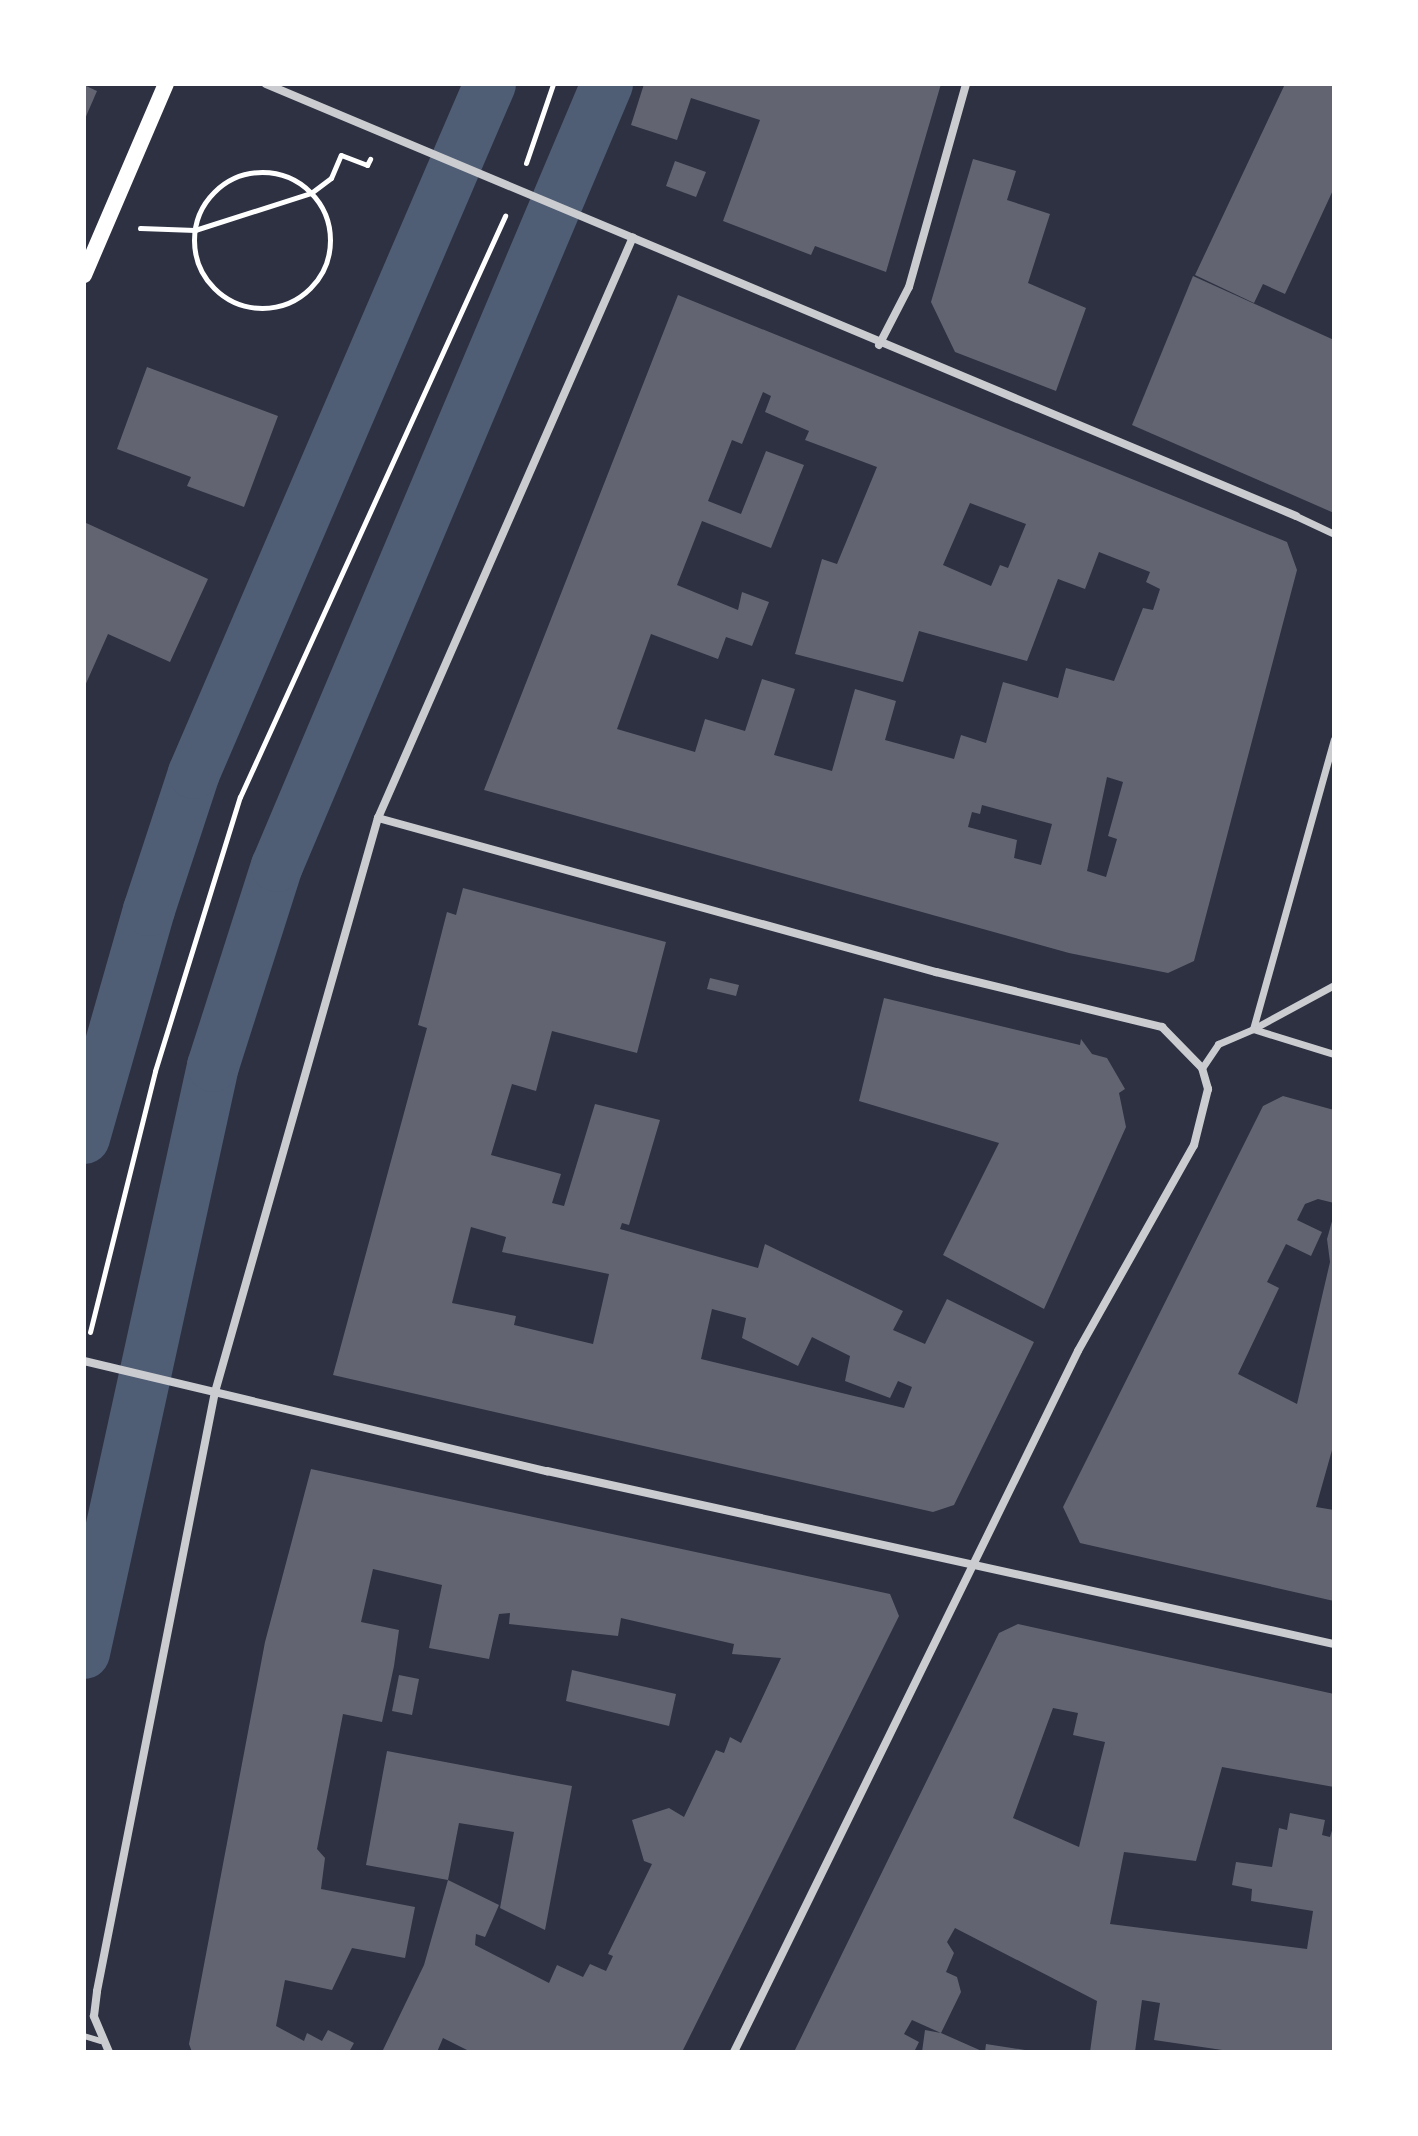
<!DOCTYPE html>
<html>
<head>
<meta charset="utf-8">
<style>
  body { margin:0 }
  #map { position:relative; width:1418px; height:2136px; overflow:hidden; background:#2d3142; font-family:"IBM Plex Sans",sans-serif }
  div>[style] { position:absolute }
  .canal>* { height:52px; margin:-26px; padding:0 26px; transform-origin:26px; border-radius:26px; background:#4f5d75 }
  .building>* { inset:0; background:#626471 }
  .path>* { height:5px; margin:-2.5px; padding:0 2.5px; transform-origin:2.5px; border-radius:2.5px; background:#fff }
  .path>.ring { margin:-2.5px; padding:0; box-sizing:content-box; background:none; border:5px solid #fff; border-radius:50% }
  .service>* { height:6px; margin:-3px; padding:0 3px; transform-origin:3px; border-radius:3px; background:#caccd0 }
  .pedestrian>* { height:7px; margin:-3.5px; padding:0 3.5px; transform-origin:3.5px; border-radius:3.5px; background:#caccd0 }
  .minor>* { height:8px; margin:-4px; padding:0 4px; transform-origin:4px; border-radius:4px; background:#caccd0 }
  .secondary>* { height:16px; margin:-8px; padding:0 8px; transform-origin:8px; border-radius:8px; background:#fff }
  span { translate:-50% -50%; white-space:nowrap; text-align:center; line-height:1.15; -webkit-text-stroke:8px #fff; paint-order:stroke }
  .frame { position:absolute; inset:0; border:86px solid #fff; pointer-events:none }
</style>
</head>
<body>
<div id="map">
  <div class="canal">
    <div style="left:84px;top:1138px;width:237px;rotate:-74.1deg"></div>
    <div style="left:149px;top:910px;width:144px;rotate:-71.8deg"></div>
    <div style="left:194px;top:773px;width:750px;rotate:-66.75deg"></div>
    <div style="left:84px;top:1653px;width:601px;rotate:-77.61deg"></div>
    <div style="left:213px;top:1066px;width:210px;rotate:-72.3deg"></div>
    <div style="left:277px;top:866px;width:849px;rotate:-67.12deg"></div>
  </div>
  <div class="building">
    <div style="clip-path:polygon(644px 84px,941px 84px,886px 272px,815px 246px,811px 255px,723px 221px,760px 120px,691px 98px,677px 140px,631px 125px)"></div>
    <div style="clip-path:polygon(1285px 84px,1334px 84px,1334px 188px,1285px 294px,1263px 284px,1254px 303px,1195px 275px)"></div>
    <div style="clip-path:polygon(84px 85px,97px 91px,84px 121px)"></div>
    <div style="clip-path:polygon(973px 159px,1016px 171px,1007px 200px,1050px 214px,1028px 283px,1086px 308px,1056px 391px,955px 352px,931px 302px)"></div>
    <div style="clip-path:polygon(675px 161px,706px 172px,696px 197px,666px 186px)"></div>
    <div style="clip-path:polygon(1193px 276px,1334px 340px,1334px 513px,1132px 425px)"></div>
    <div style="clip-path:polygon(evenodd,678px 295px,1287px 542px,1297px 570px,1194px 961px,1168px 973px,1069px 953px,484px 790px,678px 295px,763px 392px,771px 396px,765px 412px,809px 431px,805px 440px,877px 467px,837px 564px,822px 559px,795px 654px,903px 682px,919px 631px,1027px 661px,1058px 579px,1085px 589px,1099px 552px,1150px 572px,1146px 582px,1160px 589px,1153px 610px,1143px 608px,1114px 681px,1066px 668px,1058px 698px,1003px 682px,986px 743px,961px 735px,954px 759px,885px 740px,896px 701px,855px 689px,832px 771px,774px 755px,795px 689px,762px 679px,745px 731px,705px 719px,695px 752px,617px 729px,651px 634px,718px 659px,726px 637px,752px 646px,769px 602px,742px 592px,738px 610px,677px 585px,702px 521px,771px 548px,804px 465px,766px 451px,741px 514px,708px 501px,732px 440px,742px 444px,763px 392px,678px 295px,970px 503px,1026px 524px,1008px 568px,1000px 565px,991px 586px,943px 565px,970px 503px,678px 295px,1107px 777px,1123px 782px,1108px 836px,1117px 839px,1106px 877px,1087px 871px,1107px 777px,678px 295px,982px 805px,1052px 824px,1041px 865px,1014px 858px,1017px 840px,968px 827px,972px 812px,980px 814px,982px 805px)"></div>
    <div style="clip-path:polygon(147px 367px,278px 416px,244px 507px,187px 486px,191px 477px,117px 449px)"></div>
    <div style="clip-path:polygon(84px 522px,208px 579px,170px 662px,108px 634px,84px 688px)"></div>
    <div style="clip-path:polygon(evenodd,463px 888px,666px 942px,637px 1053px,552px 1031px,536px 1091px,512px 1084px,491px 1155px,561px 1174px,552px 1203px,564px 1206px,595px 1104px,660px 1120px,629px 1225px,622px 1223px,620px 1229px,758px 1268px,765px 1244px,903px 1311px,893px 1330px,925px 1344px,947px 1299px,1034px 1342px,954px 1505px,933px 1512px,333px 1375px,427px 1028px,418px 1025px,447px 912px,456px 915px,463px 888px,471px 1227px,506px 1237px,502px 1252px,609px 1274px,593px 1344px,514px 1325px,516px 1316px,452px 1303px,471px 1227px,463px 888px,712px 1309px,746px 1318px,742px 1338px,798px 1366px,812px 1337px,850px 1356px,845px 1381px,890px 1398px,898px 1381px,912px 1387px,904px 1408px,701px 1359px,712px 1309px)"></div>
    <div style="clip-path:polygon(710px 978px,739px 985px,736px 996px,707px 989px)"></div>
    <div style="clip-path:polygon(884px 998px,1080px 1045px,1081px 1039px,1092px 1054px,1107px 1058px,1125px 1089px,1119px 1093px,1126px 1127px,1044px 1309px,943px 1255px,999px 1143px,859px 1101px)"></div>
    <div style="clip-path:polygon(1283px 1096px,1334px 1110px,1334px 1203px,1318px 1199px,1305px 1204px,1297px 1220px,1322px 1232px,1311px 1256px,1286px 1244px,1267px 1282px,1279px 1288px,1238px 1374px,1297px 1404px,1330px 1262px,1327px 1239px,1334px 1214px,1334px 1443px,1316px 1507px,1334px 1510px,1334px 1601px,1080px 1543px,1063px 1507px,1263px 1106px)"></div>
    <div style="clip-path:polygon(311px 1469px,890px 1594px,899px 1616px,682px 2052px,471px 2052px,443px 2038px,437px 2052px,382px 2052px,424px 1965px,448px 1880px,499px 1905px,485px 1937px,476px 1934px,475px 1945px,549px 1983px,557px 1965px,583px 1977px,590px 1964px,606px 1971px,613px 1956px,608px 1954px,652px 1864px,644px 1861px,632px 1820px,669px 1808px,684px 1817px,716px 1750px,724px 1753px,730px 1737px,741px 1743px,781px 1658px,732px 1654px,734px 1644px,621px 1618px,618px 1636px,509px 1624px,510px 1613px,499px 1614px,489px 1659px,429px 1648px,442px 1585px,373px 1569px,361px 1622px,399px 1630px,394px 1666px,382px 1722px,343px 1714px,317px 1849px,325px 1858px,321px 1889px,415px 1907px,405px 1958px,352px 1948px,332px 1990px,285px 1980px,276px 2026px,304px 2041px,307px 2033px,322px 2041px,328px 2030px,354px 2043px,349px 2052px,192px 2052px,189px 2044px,265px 1642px)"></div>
    <div style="clip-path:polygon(evenodd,1018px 1624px,1334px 1694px,1334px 1787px,1222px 1767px,1196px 1861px,1124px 1852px,1110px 1924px,1307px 1949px,1313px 1911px,1251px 1901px,1252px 1889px,1232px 1885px,1236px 1862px,1272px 1867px,1279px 1828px,1287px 1830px,1290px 1813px,1325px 1820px,1322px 1835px,1330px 1837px,1334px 1824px,1334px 2052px,1236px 2052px,1154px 2040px,1160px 2003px,1142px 2000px,1135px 2052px,1090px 2052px,1097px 2001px,955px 1928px,947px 1942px,954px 1953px,946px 1972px,957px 1977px,961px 1992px,941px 2033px,984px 2052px,922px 2052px,925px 2030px,941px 2033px,912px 2020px,904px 2034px,919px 2042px,914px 2052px,794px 2052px,999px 1633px,1018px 1624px,1053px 1708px,1078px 1713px,1073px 1735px,1105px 1742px,1079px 1847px,1013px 1818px,1053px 1708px)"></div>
    <div style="clip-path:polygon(572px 1670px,676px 1694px,669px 1726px,566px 1701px)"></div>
    <div style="clip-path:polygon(399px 1675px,419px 1679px,412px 1715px,392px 1711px)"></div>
    <div style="clip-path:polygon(387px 1751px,572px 1786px,545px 1930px,500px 1908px,514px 1832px,459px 1823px,448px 1880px,366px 1865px)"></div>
    <div style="clip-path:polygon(986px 2044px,1025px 2050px,1025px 2052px,985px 2052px)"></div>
  </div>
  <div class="path">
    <div style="left:526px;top:163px;width:83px;rotate:-71.1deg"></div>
    <div class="ring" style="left:194px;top:172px;width:131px;height:131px"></div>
    <div style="left:140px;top:228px;width:55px;rotate:2.1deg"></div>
    <div style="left:195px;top:230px;width:122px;rotate:-17.7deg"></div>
    <div style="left:311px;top:193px;width:25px;rotate:-37deg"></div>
    <div style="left:331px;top:178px;width:25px;rotate:-67deg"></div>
    <div style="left:341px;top:155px;width:28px;rotate:21deg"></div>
    <div style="left:367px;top:165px;width:7px;rotate:-63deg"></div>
    <div style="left:90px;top:1332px;width:269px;rotate:-76deg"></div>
    <div style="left:155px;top:1071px;width:287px;rotate:-72.8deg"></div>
    <div style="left:240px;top:797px;width:639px;rotate:-65.48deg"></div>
  </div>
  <div class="service">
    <div style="left:84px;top:2036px;width:17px;rotate:17deg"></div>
  </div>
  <div class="pedestrian">
    <div style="left:1296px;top:516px;width:42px;rotate:25.3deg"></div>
    <div style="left:1253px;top:1029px;width:301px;rotate:-74.4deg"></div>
    <div style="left:1253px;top:1029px;width:92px;rotate:-28.5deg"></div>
    <div style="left:1202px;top:1068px;width:29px;rotate:-56deg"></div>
    <div style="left:1218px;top:1044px;width:38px;rotate:-23deg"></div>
    <div style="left:1253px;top:1029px;width:85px;rotate:17.2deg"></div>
  </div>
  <div class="minor">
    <div style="left:266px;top:84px;width:1117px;rotate:22.75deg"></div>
    <div style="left:879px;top:345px;width:65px;rotate:-62.7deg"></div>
    <div style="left:909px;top:287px;width:211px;rotate:-74.3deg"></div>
    <div style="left:378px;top:818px;width:579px;rotate:15.43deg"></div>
    <div style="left:936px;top:972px;width:233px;rotate:13.7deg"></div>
    <div style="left:1162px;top:1027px;width:57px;rotate:45.7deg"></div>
    <div style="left:1202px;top:1068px;width:22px;rotate:74deg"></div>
    <div style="left:1208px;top:1089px;width:58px;rotate:104deg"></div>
    <div style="left:1194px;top:1145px;width:236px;rotate:119.4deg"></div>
    <div style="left:1078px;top:1351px;width:781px;rotate:116.14deg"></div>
    <div style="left:84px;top:1361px;width:476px;rotate:13.4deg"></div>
    <div style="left:547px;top:1471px;width:806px;rotate:12.4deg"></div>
    <div style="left:109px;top:2052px;width:39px;rotate:-113deg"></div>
    <div style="left:94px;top:2016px;width:25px;rotate:-83deg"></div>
    <div style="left:97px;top:1991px;width:611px;rotate:-78.86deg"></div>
    <div style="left:215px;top:1392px;width:597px;rotate:-74.15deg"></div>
    <div style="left:378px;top:818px;width:634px;rotate:-66.3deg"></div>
  </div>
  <div class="secondary">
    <div style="left:84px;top:275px;width:208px;rotate:-66.8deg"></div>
  </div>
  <div class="frame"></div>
</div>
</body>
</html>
